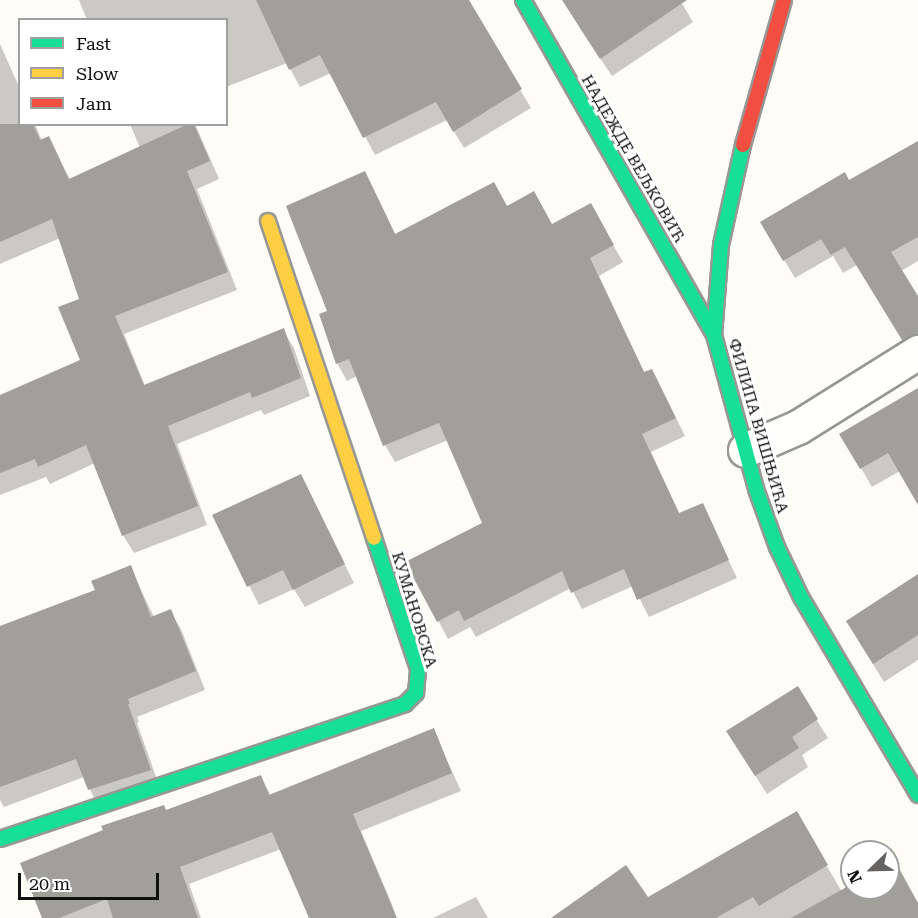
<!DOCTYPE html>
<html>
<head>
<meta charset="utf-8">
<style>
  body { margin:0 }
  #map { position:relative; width:918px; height:918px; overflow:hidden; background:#fdfcf7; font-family:"Roboto Serif",serif }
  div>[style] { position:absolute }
  .shadow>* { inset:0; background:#0003 }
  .building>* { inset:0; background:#a19f9c }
  .roads { filter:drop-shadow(2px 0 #979795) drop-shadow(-2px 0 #979795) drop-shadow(0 2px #979795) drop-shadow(0 -2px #979795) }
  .street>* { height:33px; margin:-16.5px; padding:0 16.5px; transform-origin:16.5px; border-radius:16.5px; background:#fffffe }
  .fast>* { height:14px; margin:-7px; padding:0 7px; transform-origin:7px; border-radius:7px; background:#16e098 }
  .slow>* { height:14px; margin:-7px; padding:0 7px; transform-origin:7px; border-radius:7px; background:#ffcf43 }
  .jam>* { height:14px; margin:-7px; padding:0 7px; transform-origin:7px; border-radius:7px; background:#f24e42 }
  span { translate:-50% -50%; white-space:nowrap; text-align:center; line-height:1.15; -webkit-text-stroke:6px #fff; paint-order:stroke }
  .street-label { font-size:16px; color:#111 }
  .legend { position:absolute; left:18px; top:18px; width:210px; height:108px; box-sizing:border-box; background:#fff; border:2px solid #a0a0a0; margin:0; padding:8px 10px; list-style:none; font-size:18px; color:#111 }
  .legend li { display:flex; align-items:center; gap:12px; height:30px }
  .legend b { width:30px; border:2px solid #a0a0a0 }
  .north { position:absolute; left:840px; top:840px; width:60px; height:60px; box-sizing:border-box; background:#fff; border:2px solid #a0a0a0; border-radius:50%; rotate:247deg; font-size:16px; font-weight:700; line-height:24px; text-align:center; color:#111 }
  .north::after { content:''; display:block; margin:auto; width:21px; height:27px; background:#646362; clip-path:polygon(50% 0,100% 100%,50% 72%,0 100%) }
  .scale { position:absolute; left:18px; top:873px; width:141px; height:27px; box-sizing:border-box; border:3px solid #111; border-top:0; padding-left:8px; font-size:18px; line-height:21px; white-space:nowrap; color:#111; -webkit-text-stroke:4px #fff; paint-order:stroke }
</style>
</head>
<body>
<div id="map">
  <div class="shadow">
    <div style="clip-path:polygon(79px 0,466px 0,531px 108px,464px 148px,447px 120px,375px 155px,331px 73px,300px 87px,287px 63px,226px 87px,226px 20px,87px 20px)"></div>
    <div style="clip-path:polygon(581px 0,680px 0,693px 22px,612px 76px,579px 27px)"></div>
    <div style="clip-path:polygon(0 44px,20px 89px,20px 124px,35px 124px,42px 141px,48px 138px,70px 180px,140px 148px,130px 124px,195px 124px,219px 179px,197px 189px,237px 290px,124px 334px,145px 386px,283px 330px,294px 348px,310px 396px,264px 415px,261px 410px,177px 444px,207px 525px,134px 553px,123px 535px,95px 463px,50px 484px,46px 477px,0 495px,0 396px,82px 360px,81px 300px,60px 238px,0 264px)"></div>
    <div style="clip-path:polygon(918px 142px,918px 261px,901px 271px,918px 299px,918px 356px,914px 358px,857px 265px,843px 273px,833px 256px,795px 278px,762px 223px,849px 182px)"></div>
    <div style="clip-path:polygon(374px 190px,396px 236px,507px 207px,552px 226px,590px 205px,623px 262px,599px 276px,645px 374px,652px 370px,685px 436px,651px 452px,680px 515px,702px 505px,737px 578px,649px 617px,633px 586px,582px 609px,571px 588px,476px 637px,470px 627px,448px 639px,407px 562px,484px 523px,448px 440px,395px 462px,385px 445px,357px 376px,347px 381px,337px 363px,329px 312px)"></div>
    <div style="clip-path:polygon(918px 389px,918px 476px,900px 471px,872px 487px,841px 434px)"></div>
    <div style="clip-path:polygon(300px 476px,354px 583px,305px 607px,294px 589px,259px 605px,214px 516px)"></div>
    <div style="clip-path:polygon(130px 567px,154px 617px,170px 611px,181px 629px,205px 690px,137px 717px,139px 722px,137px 723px,160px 788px,99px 808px,84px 777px,4px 807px,0 800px,0 632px,97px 591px)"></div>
    <div style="clip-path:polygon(918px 576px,918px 660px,884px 682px,858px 640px)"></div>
    <div style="clip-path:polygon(797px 689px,828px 738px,802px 755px,808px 767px,767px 794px,739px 750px)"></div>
    <div style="clip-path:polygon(433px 730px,461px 791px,361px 831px,393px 907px,367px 918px,311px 918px,281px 849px,189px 884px,201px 918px,44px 918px,166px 812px,260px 777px,271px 795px)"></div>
    <div style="clip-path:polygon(796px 813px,842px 892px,852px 886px,888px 888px,888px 866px,918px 905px,918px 918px,581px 918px,648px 899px)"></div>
    <div style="clip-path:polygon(476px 897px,488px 918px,433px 918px)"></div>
  </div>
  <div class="building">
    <div style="clip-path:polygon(256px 0,469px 0,522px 89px,453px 132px,436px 102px,363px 138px,320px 55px,289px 70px)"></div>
    <div style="clip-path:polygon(562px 0,687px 0,600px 59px)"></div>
    <div style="clip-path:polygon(0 124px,33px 124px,40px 140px,49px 136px,69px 179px,188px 124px,194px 124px,210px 161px,187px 171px,228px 272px,115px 316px,144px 385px,284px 328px,301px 378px,252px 398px,250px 392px,168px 426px,198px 506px,122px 536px,86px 445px,38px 467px,35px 459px,0 473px,0 395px,80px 360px,58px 307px,79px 299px,52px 219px,0 242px)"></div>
    <div style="clip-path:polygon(918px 141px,918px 237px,891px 252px,918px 296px,918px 333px,902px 340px,845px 247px,831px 255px,821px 239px,783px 261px,760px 222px,845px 172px,849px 180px)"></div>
    <div style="clip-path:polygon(365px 171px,395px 234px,494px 182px,507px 206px,534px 191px,552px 224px,591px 203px,614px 245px,590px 258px,644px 372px,652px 369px,676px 418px,642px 434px,679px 513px,703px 503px,729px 560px,637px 600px,624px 569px,571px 593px,562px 571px,464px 621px,459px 610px,437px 622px,405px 562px,482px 523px,439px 423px,383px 446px,349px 359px,336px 364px,319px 314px,327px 311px,286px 206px)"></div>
    <div style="clip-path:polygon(918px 388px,918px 505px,888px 453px,860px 469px,839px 434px)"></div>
    <div style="clip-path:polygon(301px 474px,345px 564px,293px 590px,283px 570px,247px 587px,212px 515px)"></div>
    <div style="clip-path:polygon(131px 565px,151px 617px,171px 609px,196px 671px,128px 699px,130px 704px,128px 704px,151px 770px,88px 790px,76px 759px,0 787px,0 626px,95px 590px,91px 581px)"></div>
    <div style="clip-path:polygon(918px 574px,918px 635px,873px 664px,846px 621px)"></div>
    <div style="clip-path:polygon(798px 686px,818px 719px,792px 737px,799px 748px,755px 776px,726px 731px)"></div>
    <div style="clip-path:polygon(434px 728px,452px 773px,353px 814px,397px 918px,309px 918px,272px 832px,180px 867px,198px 918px,113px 918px,107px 899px,59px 918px,42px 918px,20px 863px,103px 830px,101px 826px,164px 805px,166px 810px,261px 775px,269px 795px)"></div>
    <div style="clip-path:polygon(797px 811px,828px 865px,759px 906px,753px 897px,716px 918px,551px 918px,626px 865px,648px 897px)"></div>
    <div style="clip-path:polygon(895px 861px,918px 903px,918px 918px,791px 918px,852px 884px,852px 888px,888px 888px,888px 865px)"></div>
  </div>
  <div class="roads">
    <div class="street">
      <div style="left:745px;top:450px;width:58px;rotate:-23.5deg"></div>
      <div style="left:798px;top:427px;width:142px;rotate:-32deg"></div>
    </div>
    <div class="fast">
      <div style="left:523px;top:0;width:386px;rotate:60.3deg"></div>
      <div style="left:743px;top:145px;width:102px;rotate:102.4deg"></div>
      <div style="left:721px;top:245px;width:90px;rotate:94.4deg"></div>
      <div style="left:714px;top:335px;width:160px;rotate:74.7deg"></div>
      <div style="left:756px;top:489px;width:62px;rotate:70.1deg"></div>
      <div style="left:777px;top:547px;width:55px;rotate:64.4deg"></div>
      <div style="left:801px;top:597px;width:230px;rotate:59.4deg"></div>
      <div style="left:0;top:839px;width:427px;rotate:-18.4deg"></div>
      <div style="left:405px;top:704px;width:16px;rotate:-45deg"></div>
      <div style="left:416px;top:693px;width:24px;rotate:-85deg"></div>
      <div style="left:418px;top:669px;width:138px;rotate:-108.6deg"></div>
    </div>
    <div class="slow">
      <div style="left:268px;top:221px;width:334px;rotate:71.5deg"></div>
    </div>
    <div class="jam">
      <div style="left:743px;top:145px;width:151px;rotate:-74.2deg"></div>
    </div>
  </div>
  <div class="street-label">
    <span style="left:633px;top:159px;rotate:60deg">НАДЕЖДЕ ВЕЉКОВИЋ</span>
    <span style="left:758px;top:426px;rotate:74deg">ФИЛИПА ВИШЊИЋА</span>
    <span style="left:414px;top:610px;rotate:73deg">КУМАНОВСКА</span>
  </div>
  <ul class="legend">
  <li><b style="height:8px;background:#16e098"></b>Fast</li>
  <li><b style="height:8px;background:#ffcf43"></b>Slow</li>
  <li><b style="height:8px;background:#f24e42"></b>Jam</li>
  </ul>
  <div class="north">N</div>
  <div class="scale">20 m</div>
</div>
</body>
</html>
